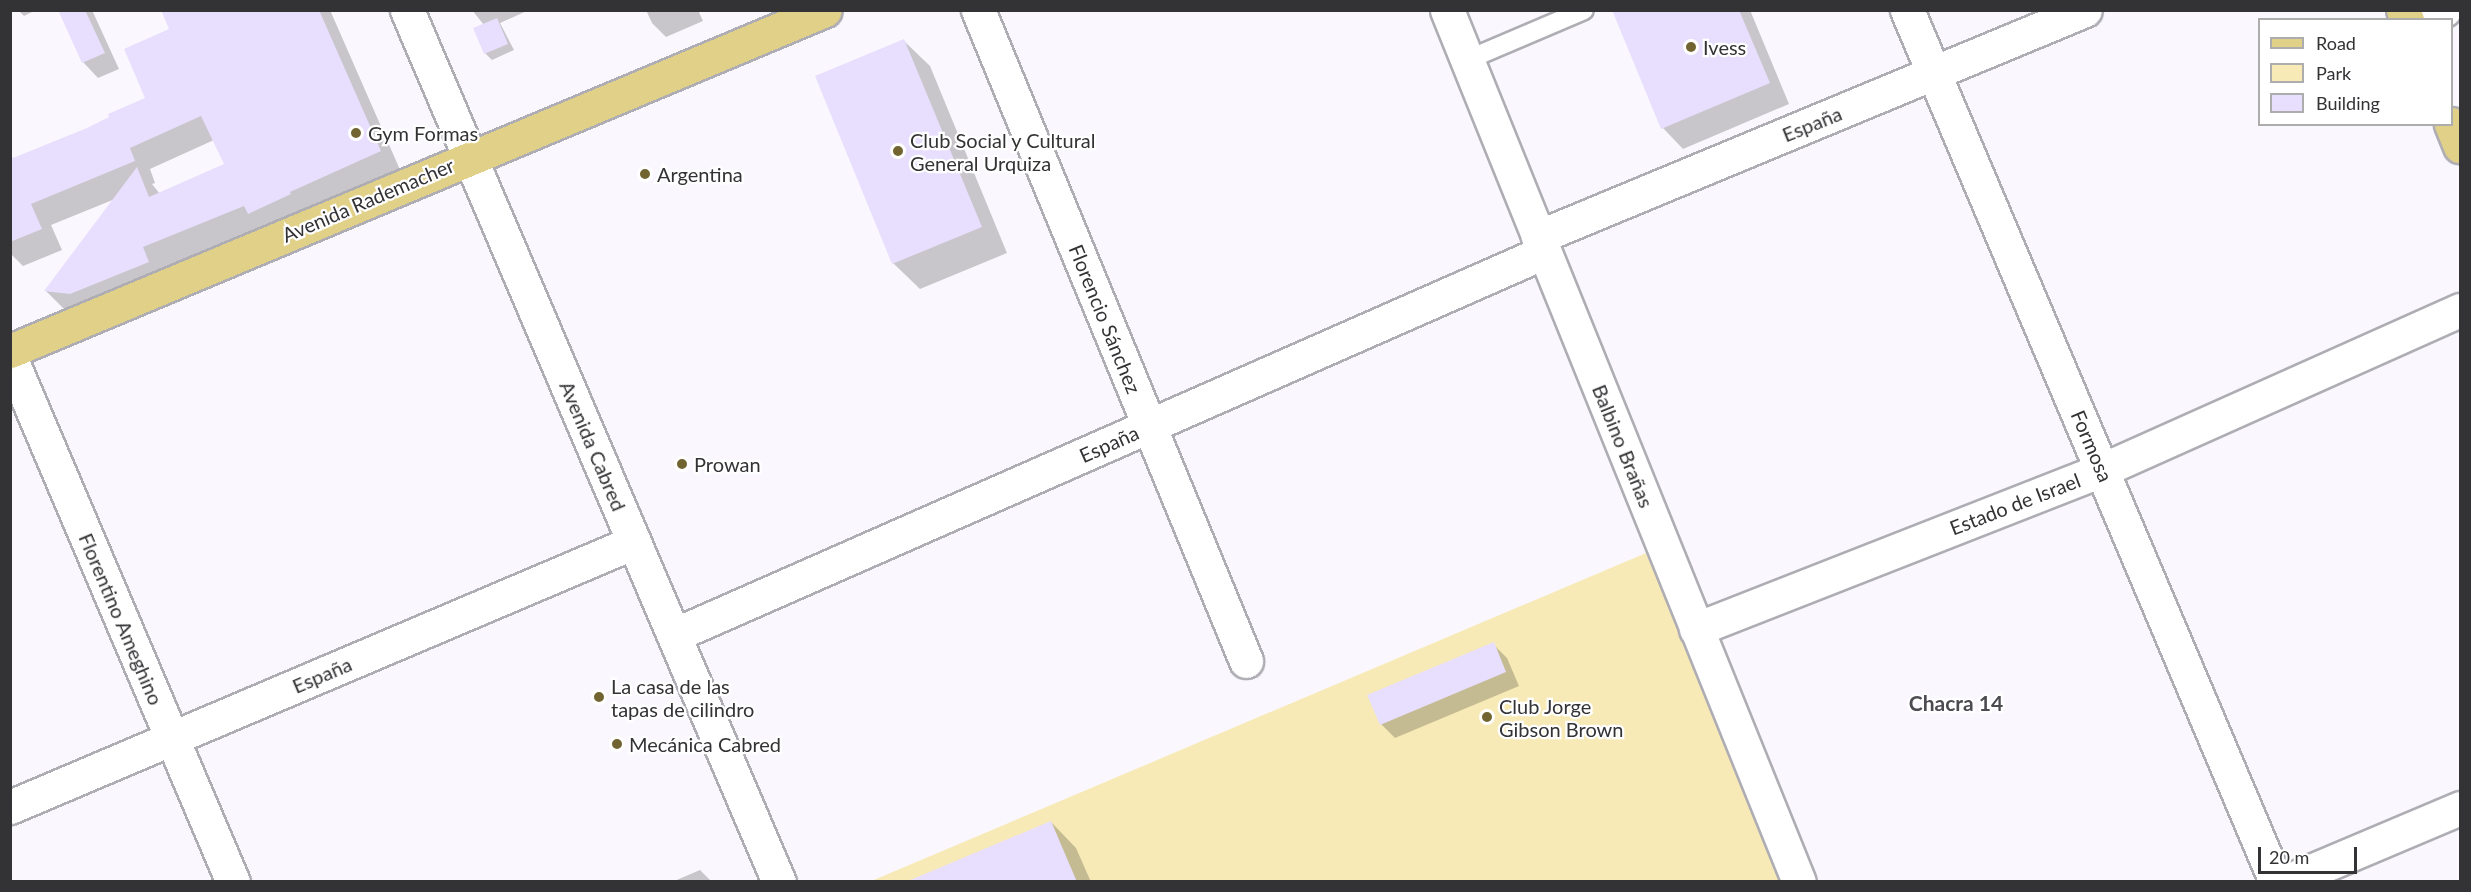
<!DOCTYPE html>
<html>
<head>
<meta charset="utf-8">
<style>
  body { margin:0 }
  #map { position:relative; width:2471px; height:892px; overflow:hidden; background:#faf8fe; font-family:Lato,sans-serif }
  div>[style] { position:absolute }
  .green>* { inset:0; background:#f7eab7 }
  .shadow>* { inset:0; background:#0003 }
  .building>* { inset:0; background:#e7dffd }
  .roads { filter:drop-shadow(2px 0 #aeadb4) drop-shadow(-2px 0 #aeadb4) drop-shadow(0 2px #aeadb4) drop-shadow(0 -2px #aeadb4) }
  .service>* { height:18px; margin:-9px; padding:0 9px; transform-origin:9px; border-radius:9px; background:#fff }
  .minor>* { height:33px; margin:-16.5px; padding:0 16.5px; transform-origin:16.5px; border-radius:16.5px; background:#fff }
  .secondary>* { height:33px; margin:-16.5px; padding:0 16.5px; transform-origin:16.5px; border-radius:16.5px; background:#fff }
  .primary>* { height:33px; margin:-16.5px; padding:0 16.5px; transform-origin:16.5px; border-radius:16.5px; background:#e1d088 }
  .dots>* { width:16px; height:16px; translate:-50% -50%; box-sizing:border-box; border:3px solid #fff; border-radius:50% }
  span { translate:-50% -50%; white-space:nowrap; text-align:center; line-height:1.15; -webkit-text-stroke:4.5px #fff; paint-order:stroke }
  .poi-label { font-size:20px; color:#333235 }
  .left { translate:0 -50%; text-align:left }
  .street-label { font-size:20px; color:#333235 }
  .neighbourhood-label { font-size:21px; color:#4c4b51; font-weight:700 }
  .frame { position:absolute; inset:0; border:12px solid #333235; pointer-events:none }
  .legend { position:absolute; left:2258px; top:18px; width:195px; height:108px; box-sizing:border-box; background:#fff; border:2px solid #adadae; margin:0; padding:8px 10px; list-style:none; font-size:18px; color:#333235 }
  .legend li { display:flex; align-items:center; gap:12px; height:30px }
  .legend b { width:30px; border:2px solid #adadae }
  .scale { position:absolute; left:2258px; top:847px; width:99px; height:27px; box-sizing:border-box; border:3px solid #333235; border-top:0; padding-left:8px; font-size:18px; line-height:21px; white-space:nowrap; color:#333235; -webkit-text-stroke:4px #fff; paint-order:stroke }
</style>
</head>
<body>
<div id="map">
  <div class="green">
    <div style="clip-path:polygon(1646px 553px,1786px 881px,869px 882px)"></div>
  </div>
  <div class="shadow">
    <div style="clip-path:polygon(18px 10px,36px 10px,24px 16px)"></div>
    <div style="clip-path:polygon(59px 10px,92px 10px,119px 69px,98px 78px,83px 62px)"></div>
    <div style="clip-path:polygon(evenodd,179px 10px,330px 10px,401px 172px,270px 234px,263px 227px,163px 268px,169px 283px,66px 311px,46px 291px,115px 199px,51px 225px,62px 250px,23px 266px,10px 253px,10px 162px,87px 129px,147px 99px,179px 10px,214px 140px,226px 165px,160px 194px,152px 184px,155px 183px,150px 169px,214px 140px)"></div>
    <div style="clip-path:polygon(472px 10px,529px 10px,500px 23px,514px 50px,492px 60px,485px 53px,484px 25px)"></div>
    <div style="clip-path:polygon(646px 10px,698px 10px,703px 21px,666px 37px,652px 23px)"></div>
    <div style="clip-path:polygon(1613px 10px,1750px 10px,1789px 104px,1683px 149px,1663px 128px)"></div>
    <div style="clip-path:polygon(903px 40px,930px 66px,1007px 253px,920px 289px,893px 263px)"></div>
    <div style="clip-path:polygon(1493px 644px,1507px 658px,1519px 686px,1395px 738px,1381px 724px)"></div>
    <div style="clip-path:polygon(1051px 822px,1076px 848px,1091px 882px,912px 882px)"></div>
    <div style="clip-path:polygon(700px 870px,712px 882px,672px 882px)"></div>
  </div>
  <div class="building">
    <div style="clip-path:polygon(58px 10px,85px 10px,105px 53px,82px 63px)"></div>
    <div style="clip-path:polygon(161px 10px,319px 10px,381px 151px,290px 192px,291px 194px,248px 214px,244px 206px,143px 247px,149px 262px,70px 294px,44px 291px,137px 167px,149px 197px,224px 164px,201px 116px,130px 148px,135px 161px,31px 204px,42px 229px,10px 242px,10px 155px,13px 158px,87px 128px,109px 117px,108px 114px,145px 98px,124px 49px,169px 29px)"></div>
    <div style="clip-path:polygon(1612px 10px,1739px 10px,1770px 83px,1661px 129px)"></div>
    <div style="clip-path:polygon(497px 18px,508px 44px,484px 54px,473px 28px)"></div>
    <div style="clip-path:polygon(904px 39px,982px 227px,892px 264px,815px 76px)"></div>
    <div style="clip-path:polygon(1494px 642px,1506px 672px,1380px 725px,1367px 695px)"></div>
    <div style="clip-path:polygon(1051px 821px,1077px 882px,908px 882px,908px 881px)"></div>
  </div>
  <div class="roads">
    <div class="service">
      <div style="left:1467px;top:60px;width:127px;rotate:-23.1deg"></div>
    </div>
    <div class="minor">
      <div style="left:978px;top:10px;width:704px;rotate:67.62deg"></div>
      <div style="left:1447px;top:10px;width:940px;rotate:68.02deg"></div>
      <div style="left:1907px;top:10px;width:947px;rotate:67.06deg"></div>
      <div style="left:2422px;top:20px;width:24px;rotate:-24deg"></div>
      <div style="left:1538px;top:237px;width:592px;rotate:-22.54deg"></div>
      <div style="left:10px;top:357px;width:570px;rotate:66.99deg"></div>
      <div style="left:1696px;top:629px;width:436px;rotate:-21.4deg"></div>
      <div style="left:2102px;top:470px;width:392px;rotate:-24.1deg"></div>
      <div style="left:674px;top:635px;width:951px;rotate:-23.76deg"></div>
      <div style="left:10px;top:807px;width:678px;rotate:-23.01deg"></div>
      <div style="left:2285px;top:882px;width:190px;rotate:-22.9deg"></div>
    </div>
    <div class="secondary">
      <div style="left:407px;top:10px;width:948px;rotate:66.9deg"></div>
    </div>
    <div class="primary">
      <div style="left:2403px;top:10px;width:11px;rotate:68deg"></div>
      <div style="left:2451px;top:124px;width:24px;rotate:68deg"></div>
      <div style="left:10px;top:351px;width:883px;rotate:-22.7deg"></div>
    </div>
  </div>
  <div class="dots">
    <div style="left:1691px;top:47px;background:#716431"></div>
    <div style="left:356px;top:133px;background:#716431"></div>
    <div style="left:898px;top:151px;background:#716431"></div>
    <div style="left:645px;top:174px;background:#716431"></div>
    <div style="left:682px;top:464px;background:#716431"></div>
    <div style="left:599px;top:697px;background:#716431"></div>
    <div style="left:1487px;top:717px;background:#716431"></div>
    <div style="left:617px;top:744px;background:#716431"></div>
  </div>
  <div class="poi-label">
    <span class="left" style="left:1703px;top:47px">Ivess</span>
    <span class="left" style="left:368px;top:133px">Gym Formas</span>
    <span class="left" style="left:910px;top:152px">Club Social y Cultural<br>General Urquiza</span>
    <span class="left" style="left:657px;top:174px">Argentina</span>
    <span class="left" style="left:694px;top:464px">Prowan</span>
    <span class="left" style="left:611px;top:698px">La casa de las<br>tapas de cilindro</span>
    <span class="left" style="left:1499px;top:718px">Club Jorge<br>Gibson Brown</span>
    <span class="left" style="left:629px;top:744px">Mecánica Cabred</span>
  </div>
  <div class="street-label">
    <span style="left:1812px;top:124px;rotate:-22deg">España</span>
    <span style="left:368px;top:200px;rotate:-23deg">Avenida Rademacher</span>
    <span style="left:1105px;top:319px;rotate:68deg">Florencio Sánchez</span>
    <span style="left:1109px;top:444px;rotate:-24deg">España</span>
    <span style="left:593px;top:446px;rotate:67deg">Avenida Cabred</span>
    <span style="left:1623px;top:446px;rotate:68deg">Balbino Brañas</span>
    <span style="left:2092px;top:446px;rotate:67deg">Formosa</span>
    <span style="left:2015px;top:504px;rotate:-21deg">Estado de Israel</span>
    <span style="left:121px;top:619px;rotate:67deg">Florentino Ameghino</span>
    <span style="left:322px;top:675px;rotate:-23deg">España</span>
  </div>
  <div class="neighbourhood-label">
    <span style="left:1956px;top:703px">Chacra 14</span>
  </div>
  <div class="frame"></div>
  <ul class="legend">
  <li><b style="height:8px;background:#e1d088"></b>Road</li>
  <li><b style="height:16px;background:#f7eab7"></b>Park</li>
  <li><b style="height:16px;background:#e7dffd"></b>Building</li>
  </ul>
  <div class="scale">20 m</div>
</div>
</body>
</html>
